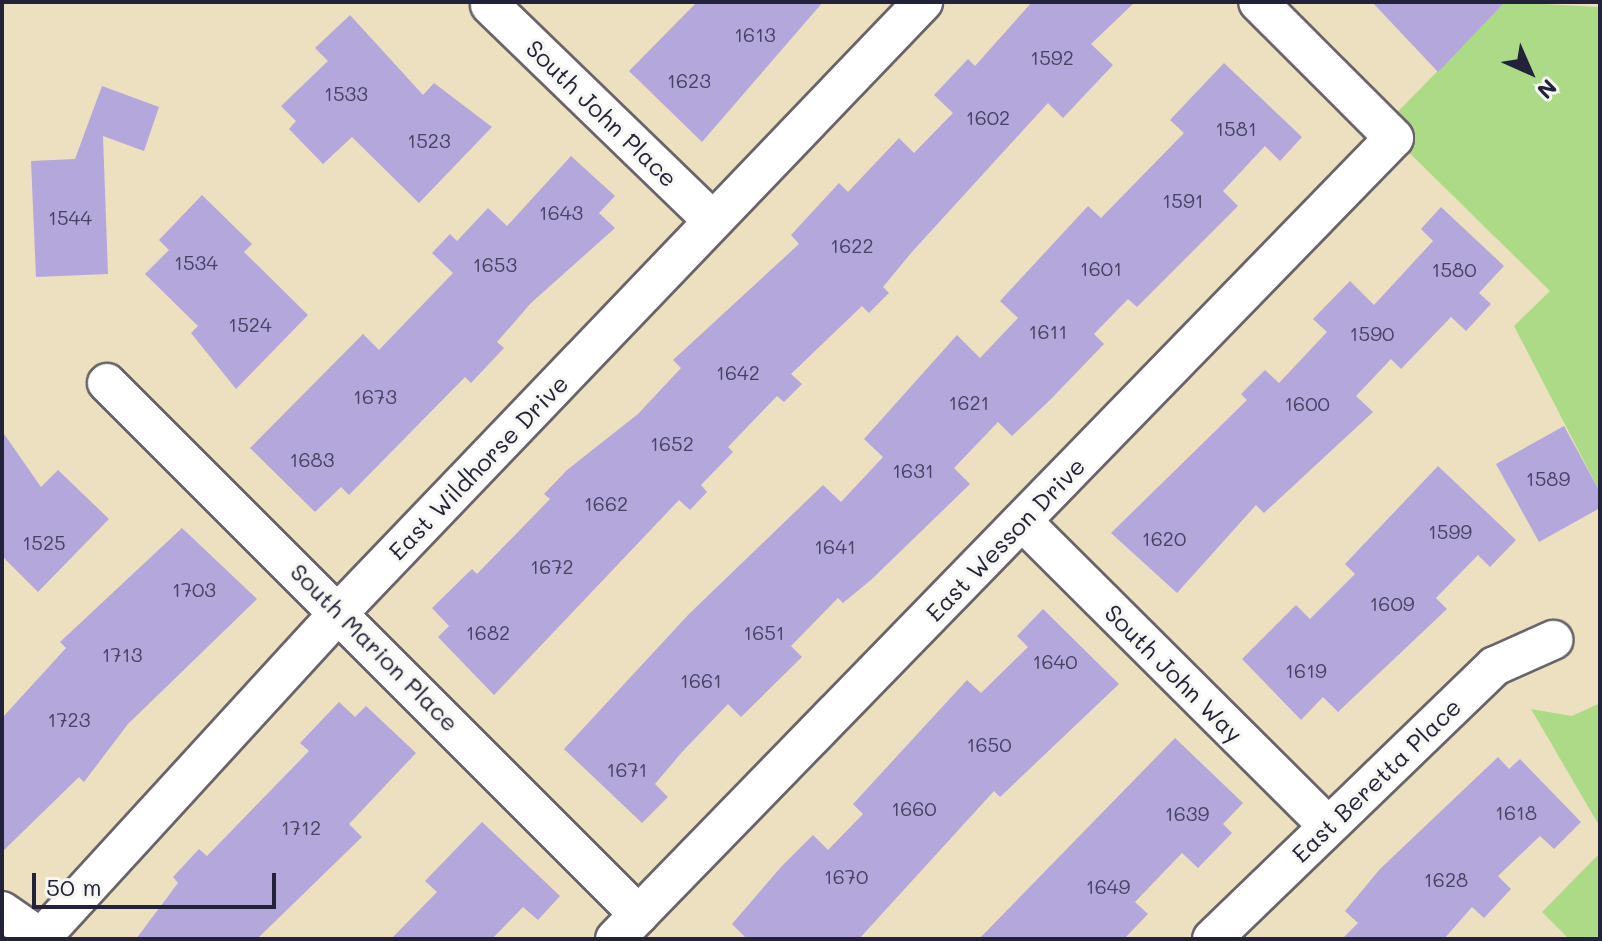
<!DOCTYPE html>
<html>
<head>
<meta charset="utf-8">
<style>
  body { margin:0 }
  #map { position:relative; width:1602px; height:941px; overflow:hidden; background:#ede0c0; font-family:Mali,sans-serif }
  div>[style] { position:absolute }
  .green>* { inset:0; background:#adda86 }
  .building>* { inset:0; background:#b3a7dc }
  .roads { filter:drop-shadow(2px 0 #69646a) drop-shadow(-2px 0 #69646a) drop-shadow(0 2px #69646a) drop-shadow(0 -2px #69646a) }
  .minor>* { height:38px; margin:-19px; padding:0 19px; transform-origin:19px; border-radius:19px; background:#fff }
  span { translate:-50% -50%; white-space:nowrap; text-align:center; line-height:1.15; -webkit-text-stroke:6px #f6f6f2; paint-order:stroke }
  .number-label { font-size:20px; color:#464363 }
  .number-label span { -webkit-text-stroke-width:0 }
  .street-label { font-size:24px; color:#22223b }
  .frame { position:absolute; inset:0; border:4px solid #22223b; pointer-events:none }
  .north { position:absolute; left:1490px; top:32px; width:80px; height:80px; -webkit-text-stroke:6px #f6f6f2; paint-order:stroke; rotate:135deg; font-size:22px; font-weight:700; line-height:32px; text-align:center; color:#22223b }
  .north::after { content:''; display:block; margin:auto; width:28px; height:36px; background:#22223b; clip-path:polygon(50% 0,100% 100%,50% 72%,0 100%) }
  .scale { position:absolute; left:32px; top:873px; width:244px; height:36px; box-sizing:border-box; border:4px solid #22223b; border-top:0; padding-left:10px; font-size:24px; line-height:28px; white-space:nowrap; color:#22223b; -webkit-text-stroke:6px #f6f6f2; paint-order:stroke }
</style>
</head>
<body>
<div id="map">
  <div class="green">
    <div style="clip-path:polygon(1505px 2px,1600px 7px,1600px 492px,1514px 326px,1550px 291px,1383px 127px)"></div>
    <div style="clip-path:polygon(1600px 703px,1600px 827px,1531px 709px,1572px 716px)"></div>
    <div style="clip-path:polygon(1600px 853px,1600px 939px,1569px 939px,1542px 912px)"></div>
  </div>
  <div class="building">
    <div style="clip-path:polygon(697px 2px,823px 2px,702px 142px,629px 71px)"></div>
    <div style="clip-path:polygon(1032px 2px,1135px 2px,1091px 44px,1113px 65px,1063px 118px,1048px 103px,911px 253px,883px 287px,889px 293px,869px 313px,862px 306px,791px 374px,802px 384px,784px 402px,777px 396px,728px 447px,733px 452px,701px 485px,707px 492px,690px 510px,679px 500px,494px 695px,438px 637px,449px 626px,432px 608px,472px 569px,477px 574px,550px 499px,544px 494px,567px 470px,638px 414px,681px 368px,673px 360px,799px 244px,791px 235px,839px 183px,848px 192px,899px 138px,914px 153px,953px 113px,934px 95px,968px 59px,975px 66px)"></div>
    <div style="clip-path:polygon(1372px 2px,1505px 2px,1438px 72px)"></div>
    <div style="clip-path:polygon(350px 15px,423px 95px,434px 83px,492px 127px,419px 203px,352px 137px,323px 164px,289px 129px,296px 121px,281px 106px,328px 61px,315px 48px)"></div>
    <div style="clip-path:polygon(1224px 63px,1302px 137px,1280px 161px,1265px 146px,1223px 191px,1238px 206px,1137px 307px,1128px 299px,1094px 334px,1104px 344px,1050px 400px,1012px 436px,998px 422px,954px 468px,970px 484px,872px 579px,843px 603px,838px 598px,791px 646px,802px 657px,741px 717px,728px 704px,682px 752px,655px 784px,668px 797px,642px 823px,564px 749px,689px 614px,823px 485px,841px 502px,883px 457px,864px 439px,957px 335px,980px 358px,1018px 318px,1000px 301px,1088px 206px,1101px 218px,1184px 133px,1170px 120px)"></div>
    <div style="clip-path:polygon(102px 86px,159px 107px,144px 151px,103px 136px,108px 274px,36px 277px,31px 161px,75px 159px)"></div>
    <div style="clip-path:polygon(571px 156px,615px 196px,599px 213px,615px 228px,531px 303px,497px 342px,504px 348px,471px 383px,465px 377px,349px 495px,341px 487px,315px 512px,250px 448px,363px 334px,379px 350px,453px 273px,432px 253px,450px 234px,457px 241px,488px 208px,507px 226px)"></div>
    <div style="clip-path:polygon(202px 195px,252px 244px,244px 252px,308px 315px,236px 389px,191px 333px,198px 326px,145px 274px,169px 250px,159px 240px)"></div>
    <div style="clip-path:polygon(1441px 207px,1504px 266px,1479px 293px,1491px 304px,1466px 331px,1451px 317px,1401px 369px,1391px 359px,1356px 396px,1373px 412px,1264px 513px,1256px 505px,1177px 593px,1111px 533px,1247px 400px,1241px 394px,1265px 370px,1279px 383px,1327px 332px,1313px 319px,1350px 281px,1374px 305px,1433px 241px,1421px 229px)"></div>
    <div style="clip-path:polygon(1564px 426px,1600px 492px,1600px 508px,1539px 542px,1496px 464px)"></div>
    <div style="clip-path:polygon(2px 431px,41px 487px,58px 470px,109px 519px,38px 592px,2px 556px)"></div>
    <div style="clip-path:polygon(1438px 466px,1516px 540px,1490px 567px,1478px 555px,1436px 598px,1447px 609px,1338px 712px,1323px 697px,1301px 720px,1242px 659px,1296px 605px,1310px 619px,1355px 574px,1345px 564px)"></div>
    <div style="clip-path:polygon(182px 528px,257px 599px,128px 724px,84px 782px,79px 777px,2px 852px,2px 718px,66px 648px,60px 642px)"></div>
    <div style="clip-path:polygon(1043px 609px,1119px 684px,1000px 797px,994px 791px,859px 939px,747px 939px,732px 924px,781px 867px,813px 835px,828px 850px,863px 814px,853px 804px,967px 680px,981px 693px,1028px 647px,1017px 636px)"></div>
    <div style="clip-path:polygon(339px 702px,355px 717px,366px 706px,416px 753px,349px 824px,362px 837px,257px 939px,136px 939px,178px 883px,173px 877px,199px 849px,207px 856px,309px 751px,300px 743px)"></div>
    <div style="clip-path:polygon(1175px 738px,1243px 803px,1223px 824px,1232px 833px,1198px 868px,1182px 853px,1135px 902px,1148px 914px,1124px 939px,979px 939px)"></div>
    <div style="clip-path:polygon(1498px 757px,1509px 769px,1520px 759px,1581px 822px,1554px 849px,1540px 836px,1498px 876px,1511px 889px,1484px 918px,1472px 907px,1444px 939px,1342px 939px,1358px 923px,1345px 911px,1380px 869px)"></div>
    <div style="clip-path:polygon(482px 822px,560px 896px,538px 920px,523px 907px,492px 939px,391px 939px,437px 892px,425px 881px)"></div>
  </div>
  <div class="roads">
    <div class="minor">
      <div style="left:490px;top:5px;width:310px;rotate:44.1deg"></div>
      <div style="left:107px;top:383px;width:752px;rotate:45deg"></div>
      <div style="left:1022px;top:521px;width:431px;rotate:44.9deg"></div>
      <div style="left:2px;top:911px;width:47px;rotate:34.7deg"></div>
      <div style="left:40px;top:939px;width:446px;rotate:-47.5deg"></div>
      <div style="left:341px;top:610px;width:842px;rotate:-46.25deg"></div>
      <div style="left:615px;top:939px;width:1117px;rotate:-45.8deg"></div>
      <div style="left:1394px;top:138px;width:192px;rotate:-135deg"></div>
      <div style="left:1212px;top:939px;width:393px;rotate:-44deg"></div>
      <div style="left:1495px;top:666px;width:64px;rotate:-24.1deg"></div>
    </div>
  </div>
  <div class="number-label">
    <span style="left:755px;top:34px">1613</span>
    <span style="left:1052px;top:57px">1592</span>
    <span style="left:689px;top:80px">1623</span>
    <span style="left:346px;top:93px">1533</span>
    <span style="left:988px;top:117px">1602</span>
    <span style="left:1236px;top:128px">1581</span>
    <span style="left:429px;top:140px">1523</span>
    <span style="left:1183px;top:200px">1591</span>
    <span style="left:561px;top:212px">1643</span>
    <span style="left:70px;top:217px">1544</span>
    <span style="left:852px;top:245px">1622</span>
    <span style="left:196px;top:262px">1534</span>
    <span style="left:495px;top:264px">1653</span>
    <span style="left:1101px;top:268px">1601</span>
    <span style="left:1454px;top:269px">1580</span>
    <span style="left:250px;top:324px">1524</span>
    <span style="left:1048px;top:331px">1611</span>
    <span style="left:1372px;top:333px">1590</span>
    <span style="left:738px;top:372px">1642</span>
    <span style="left:375px;top:396px">1673</span>
    <span style="left:969px;top:402px">1621</span>
    <span style="left:1307px;top:403px">1600</span>
    <span style="left:672px;top:443px">1652</span>
    <span style="left:312px;top:459px">1683</span>
    <span style="left:913px;top:470px">1631</span>
    <span style="left:1548px;top:478px">1589</span>
    <span style="left:606px;top:503px">1662</span>
    <span style="left:1450px;top:531px">1599</span>
    <span style="left:1164px;top:538px">1620</span>
    <span style="left:44px;top:542px">1525</span>
    <span style="left:835px;top:546px">1641</span>
    <span style="left:552px;top:566px">1672</span>
    <span style="left:194px;top:589px">1703</span>
    <span style="left:1392px;top:603px">1609</span>
    <span style="left:488px;top:632px">1682</span>
    <span style="left:764px;top:632px">1651</span>
    <span style="left:122px;top:654px">1713</span>
    <span style="left:1055px;top:661px">1640</span>
    <span style="left:1306px;top:670px">1619</span>
    <span style="left:701px;top:680px">1661</span>
    <span style="left:69px;top:719px">1723</span>
    <span style="left:989px;top:744px">1650</span>
    <span style="left:627px;top:769px">1671</span>
    <span style="left:914px;top:808px">1660</span>
    <span style="left:1516px;top:812px">1618</span>
    <span style="left:1187px;top:813px">1639</span>
    <span style="left:301px;top:827px">1712</span>
    <span style="left:846px;top:876px">1670</span>
    <span style="left:1446px;top:879px">1628</span>
    <span style="left:1108px;top:886px">1649</span>
  </div>
  <div class="street-label">
    <span style="left:602px;top:113px;rotate:44deg">South John Place</span>
    <span style="left:478px;top:467px;rotate:-46deg">East Wildhorse Drive</span>
    <span style="left:1005px;top:539px;rotate:-46deg">East Wesson Drive</span>
    <span style="left:375px;top:647px;rotate:45deg">South Marion Place</span>
    <span style="left:1174px;top:673px;rotate:45deg">South John Way</span>
    <span style="left:1376px;top:780px;rotate:-44deg">East Beretta Place</span>
  </div>
  <div class="frame"></div>
  <div class="north">N</div>
  <div class="scale">50 m</div>
</div>
</body>
</html>
